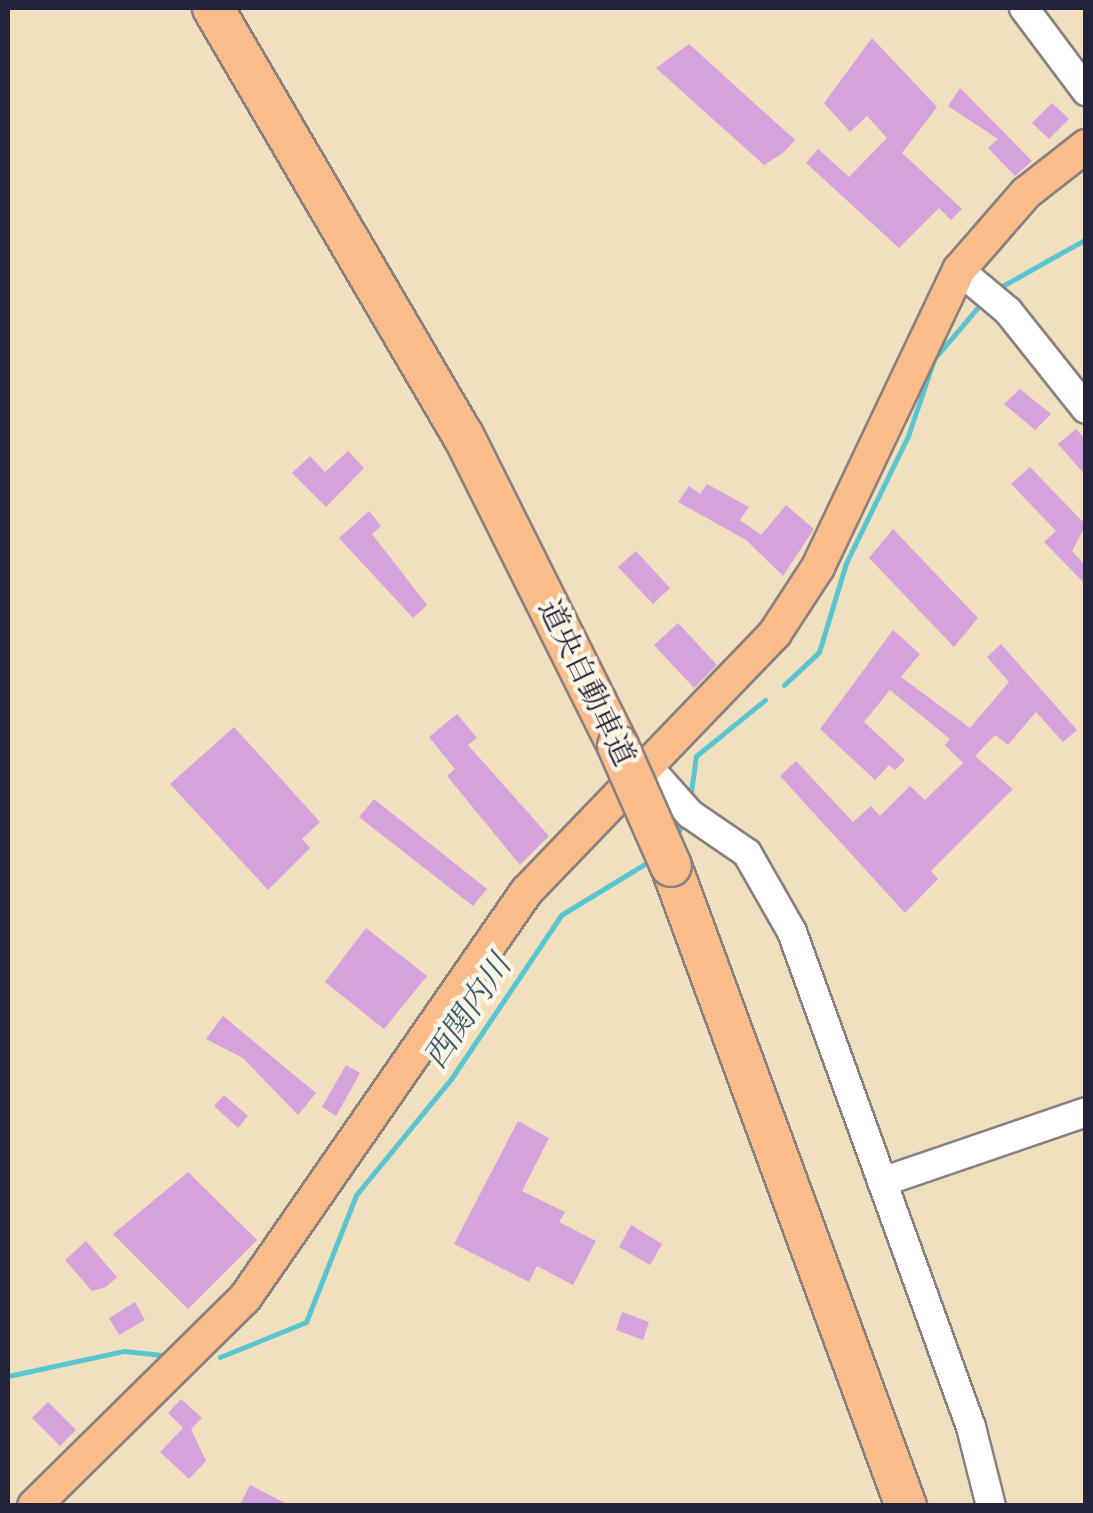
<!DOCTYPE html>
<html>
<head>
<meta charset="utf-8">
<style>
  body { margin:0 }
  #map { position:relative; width:1093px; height:1513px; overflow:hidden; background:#f0e0c0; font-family:"IM FELL French Canon","Noto Serif JP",serif }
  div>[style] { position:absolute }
  .stream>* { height:5px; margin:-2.5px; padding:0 2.5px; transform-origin:2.5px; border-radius:2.5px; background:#58c5cf }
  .building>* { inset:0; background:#d6a2db }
  .roads { filter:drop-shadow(2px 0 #89817e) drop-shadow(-2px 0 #89817e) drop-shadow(0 2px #89817e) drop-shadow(0 -2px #89817e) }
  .minor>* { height:28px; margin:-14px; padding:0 14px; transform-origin:14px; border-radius:14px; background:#fff }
  .major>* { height:32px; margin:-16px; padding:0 16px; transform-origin:16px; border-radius:16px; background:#fabc8b }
  .highway>* { height:40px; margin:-20px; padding:0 20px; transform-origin:20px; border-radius:20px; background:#fabc8b }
  .bridges { filter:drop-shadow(2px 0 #89817e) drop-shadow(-2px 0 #89817e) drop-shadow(0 2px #89817e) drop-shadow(0 -2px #89817e) }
  .highway-bridge>* { height:40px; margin:-20px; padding:0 20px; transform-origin:20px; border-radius:20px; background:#fabc8b }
  span { translate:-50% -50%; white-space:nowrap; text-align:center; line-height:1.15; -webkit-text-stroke:8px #fcf5e5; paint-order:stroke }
  .street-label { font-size:30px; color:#22223b }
  .water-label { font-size:32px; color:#355b6f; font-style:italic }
  .frame { position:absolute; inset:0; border:10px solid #22223b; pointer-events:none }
</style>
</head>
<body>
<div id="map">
  <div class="stream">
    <div style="left:997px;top:289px;width:102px;rotate:-29.3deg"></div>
    <div style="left:784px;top:685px;width:48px;rotate:-43.3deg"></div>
    <div style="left:819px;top:652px;width:93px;rotate:-73.1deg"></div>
    <div style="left:846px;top:563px;width:141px;rotate:-64deg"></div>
    <div style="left:908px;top:436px;width:81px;rotate:-71.3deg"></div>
    <div style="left:934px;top:359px;width:70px;rotate:-49.7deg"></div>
    <div style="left:690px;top:799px;width:43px;rotate:-82.1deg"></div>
    <div style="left:696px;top:756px;width:89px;rotate:-39.1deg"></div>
    <div style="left:675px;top:840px;width:23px;rotate:-67deg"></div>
    <div style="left:220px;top:1357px;width:93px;rotate:-22.1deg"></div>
    <div style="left:306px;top:1322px;width:136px;rotate:-68.5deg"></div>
    <div style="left:356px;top:1195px;width:150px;rotate:-50.7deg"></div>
    <div style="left:451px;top:1079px;width:197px;rotate:-56.1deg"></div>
    <div style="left:561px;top:915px;width:105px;rotate:-31.4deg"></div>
    <div style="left:8px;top:1376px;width:119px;rotate:-12.2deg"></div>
    <div style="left:124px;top:1351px;width:38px;rotate:6deg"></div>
  </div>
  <div class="building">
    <div style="clip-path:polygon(872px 38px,937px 107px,902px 153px,962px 209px,951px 220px,939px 208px,899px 248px,806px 163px,818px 149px,849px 177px,887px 138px,867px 116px,850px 132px,824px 103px)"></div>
    <div style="clip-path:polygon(689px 44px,795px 140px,783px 153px,764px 165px,656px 68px)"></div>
    <div style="clip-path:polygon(960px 88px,1032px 161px,1015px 176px,988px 148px,998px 139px,948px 106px)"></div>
    <div style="clip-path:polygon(1052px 103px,1069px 119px,1049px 139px,1032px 123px)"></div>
    <div style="clip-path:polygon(1020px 389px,1051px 414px,1035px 430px,1004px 404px)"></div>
    <div style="clip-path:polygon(1076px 429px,1086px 440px,1086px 476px,1058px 444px)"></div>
    <div style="clip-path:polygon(348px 451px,364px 468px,326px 507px,292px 473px,310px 456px,325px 472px)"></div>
    <div style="clip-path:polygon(1030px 467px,1086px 525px,1072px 551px,1086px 566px,1086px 585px,1044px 542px,1056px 531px,1011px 484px)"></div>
    <div style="clip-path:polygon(707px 484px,749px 507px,740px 520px,761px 535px,786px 505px,814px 529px,783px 576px,746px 540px,678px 502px,689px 486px,700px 494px)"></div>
    <div style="clip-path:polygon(369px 511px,381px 526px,372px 534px,427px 605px,413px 618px,339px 538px)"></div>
    <div style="clip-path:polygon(893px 529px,978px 618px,954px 647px,869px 558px)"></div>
    <div style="clip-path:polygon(636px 551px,670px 588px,653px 604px,618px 567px)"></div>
    <div style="clip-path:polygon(678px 623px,717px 665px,694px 688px,654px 645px)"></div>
    <div style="clip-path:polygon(893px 630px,920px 654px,901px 677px,970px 728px,1009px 682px,987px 657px,1001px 644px,1077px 730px,1063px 742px,1036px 712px,1008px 745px,995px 735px,975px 756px,1013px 789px,931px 871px,938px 879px,905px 913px,780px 776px,796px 761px,853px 822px,871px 806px,880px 816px,910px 786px,925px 800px,963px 763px,945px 745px,950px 739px,890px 690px,864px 722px,905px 760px,895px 770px,889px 765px,875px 780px,820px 729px)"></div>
    <div style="clip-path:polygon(457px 714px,477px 738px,468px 745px,549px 836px,520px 865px,447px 776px,455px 769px,429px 737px)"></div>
    <div style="clip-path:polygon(234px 727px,320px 822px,302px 839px,310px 848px,268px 890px,170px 784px)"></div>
    <div style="clip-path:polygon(374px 799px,487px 889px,473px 906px,359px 817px)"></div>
    <div style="clip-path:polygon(366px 928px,427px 976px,384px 1029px,325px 982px)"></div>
    <div style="clip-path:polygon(223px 1016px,316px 1093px,298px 1115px,243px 1058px,206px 1039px)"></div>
    <div style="clip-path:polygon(346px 1065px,360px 1073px,336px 1116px,322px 1107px)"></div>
    <div style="clip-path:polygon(224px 1095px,248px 1116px,238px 1128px,214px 1106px)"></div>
    <div style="clip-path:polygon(518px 1121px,549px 1138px,522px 1191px,565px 1212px,559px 1222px,596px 1241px,573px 1285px,537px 1266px,529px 1282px,454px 1244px)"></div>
    <div style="clip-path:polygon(188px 1172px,257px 1240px,188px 1309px,113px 1234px)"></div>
    <div style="clip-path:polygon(631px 1225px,662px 1244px,650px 1265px,619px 1247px)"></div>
    <div style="clip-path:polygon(86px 1241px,117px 1277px,106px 1287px,92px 1291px,65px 1260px)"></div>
    <div style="clip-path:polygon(135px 1302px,145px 1320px,119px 1335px,109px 1318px)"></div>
    <div style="clip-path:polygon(622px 1312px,649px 1322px,643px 1340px,616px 1330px)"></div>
    <div style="clip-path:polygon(181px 1399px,202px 1418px,191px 1429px,206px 1461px,189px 1479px,160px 1452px,183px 1428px,168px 1413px)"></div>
    <div style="clip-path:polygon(48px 1402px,76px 1430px,60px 1446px,32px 1418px)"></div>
    <div style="clip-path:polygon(250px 1485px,291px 1506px,239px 1506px)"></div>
  </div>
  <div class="roads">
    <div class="minor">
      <div style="left:1024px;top:8px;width:104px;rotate:53.2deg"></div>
      <div style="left:959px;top:270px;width:64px;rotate:39.9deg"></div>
      <div style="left:1008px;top:311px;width:125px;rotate:51.5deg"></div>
      <div style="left:650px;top:769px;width:60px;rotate:48.4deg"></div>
      <div style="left:690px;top:814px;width:69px;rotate:34.4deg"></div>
      <div style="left:747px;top:853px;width:91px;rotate:60.3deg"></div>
      <div style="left:792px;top:932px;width:526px;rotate:70.12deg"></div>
      <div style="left:971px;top:1427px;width:81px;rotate:75.8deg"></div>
      <div style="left:882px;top:1182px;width:216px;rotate:-18.9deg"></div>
    </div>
    <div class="major">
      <div style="left:34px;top:1506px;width:296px;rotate:-44.6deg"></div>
      <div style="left:245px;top:1298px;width:495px;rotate:-55.3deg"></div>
      <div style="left:527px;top:891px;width:358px;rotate:-46.1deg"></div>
      <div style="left:775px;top:633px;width:79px;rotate:-56.9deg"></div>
      <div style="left:818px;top:567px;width:329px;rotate:-64.6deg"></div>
      <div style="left:959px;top:270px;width:102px;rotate:-49deg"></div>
      <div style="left:1026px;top:193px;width:76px;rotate:-38.1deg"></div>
    </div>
    <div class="highway">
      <div style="left:213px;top:8px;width:495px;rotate:59.7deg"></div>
      <div style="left:463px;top:435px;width:347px;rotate:63.5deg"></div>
      <div style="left:671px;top:866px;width:682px;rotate:69.84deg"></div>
    </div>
  </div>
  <div class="bridges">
    <div class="highway-bridge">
      <div style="left:618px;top:746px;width:131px;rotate:66.2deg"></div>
    </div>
  </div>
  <div class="street-label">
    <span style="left:586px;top:683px;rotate:64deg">道央自動車道</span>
  </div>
  <div class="water-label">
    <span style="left:468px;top:1012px;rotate:-56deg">西関内川</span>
  </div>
  <div class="frame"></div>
</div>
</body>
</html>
